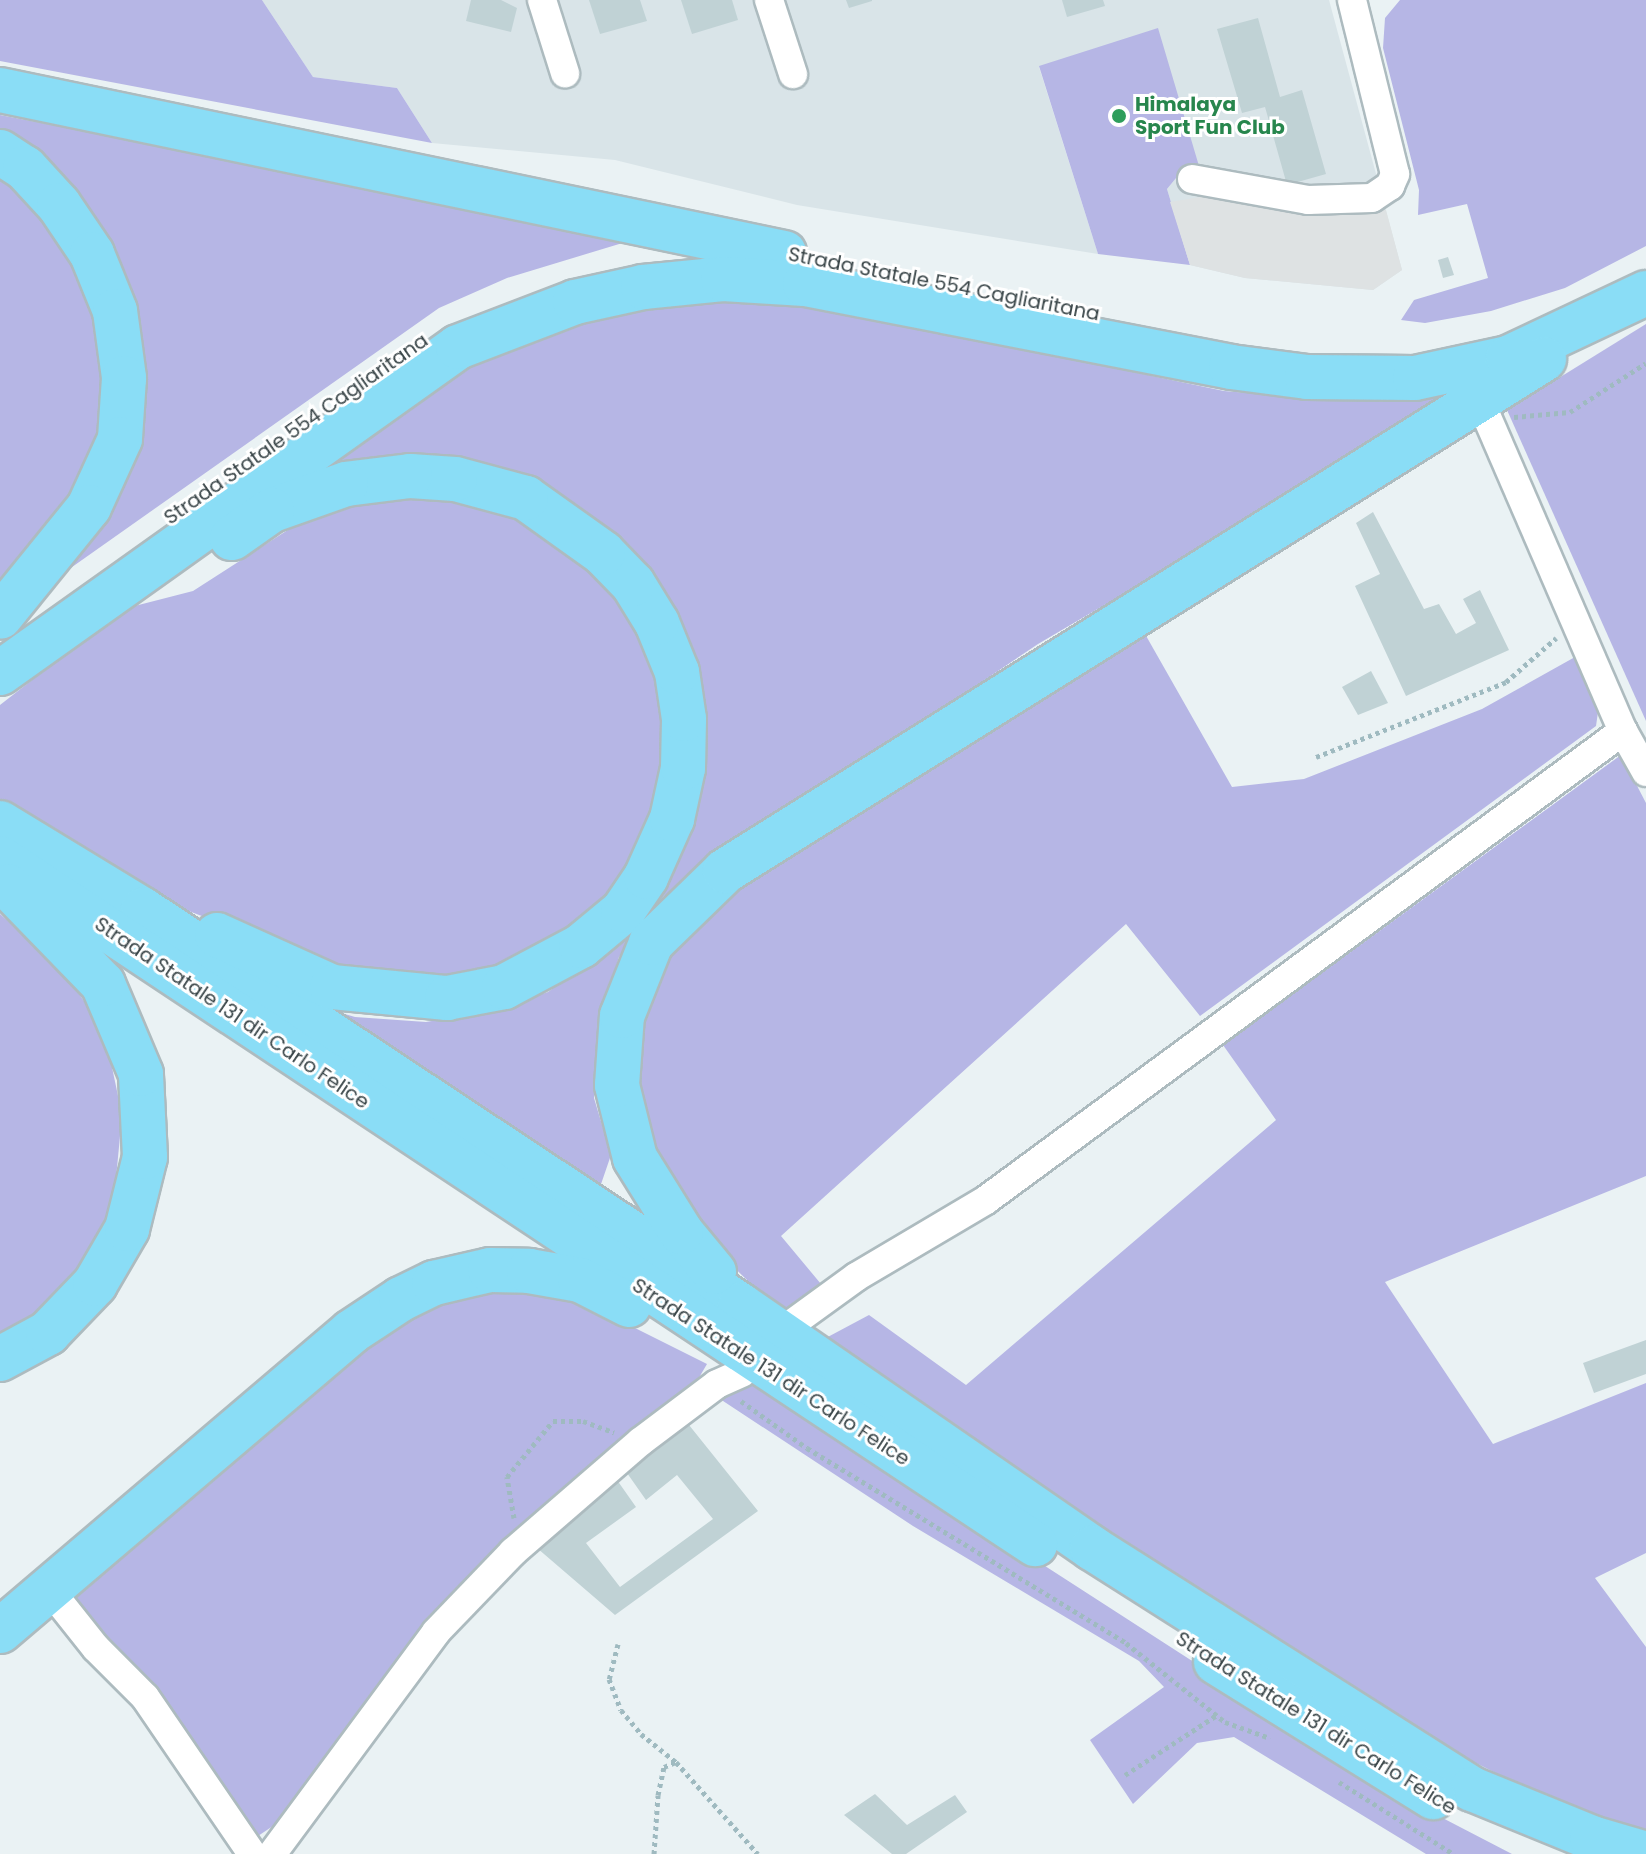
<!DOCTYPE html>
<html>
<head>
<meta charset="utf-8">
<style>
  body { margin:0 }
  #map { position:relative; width:1646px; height:1854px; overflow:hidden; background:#eaf2f4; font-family:Poppins,sans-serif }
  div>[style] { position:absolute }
  .residential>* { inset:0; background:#d9e4e8 }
  .green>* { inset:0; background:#b6b6e5 }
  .parking>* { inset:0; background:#dee2e3 }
  .building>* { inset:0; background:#c0d2d5 }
  .path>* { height:5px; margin-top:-2.5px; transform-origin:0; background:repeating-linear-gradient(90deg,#9fbac0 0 4px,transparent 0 8px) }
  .roads { filter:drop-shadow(2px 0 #adbbbf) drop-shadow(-2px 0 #adbbbf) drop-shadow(0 2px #adbbbf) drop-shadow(0 -2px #adbbbf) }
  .minor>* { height:28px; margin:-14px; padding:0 14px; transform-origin:14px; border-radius:14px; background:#fff }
  .trunk>* { height:44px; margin:-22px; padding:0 22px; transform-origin:22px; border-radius:22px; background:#8addf6 }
  .dots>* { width:22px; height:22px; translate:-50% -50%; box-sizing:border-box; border:4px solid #fff; border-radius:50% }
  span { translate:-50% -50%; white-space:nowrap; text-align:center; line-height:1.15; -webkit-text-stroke:6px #fff; paint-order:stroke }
  .leisure-label { font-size:20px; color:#27864d; font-weight:700 }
  .left { translate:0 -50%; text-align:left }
  .street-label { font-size:20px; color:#394548 }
</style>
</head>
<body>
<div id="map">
  <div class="residential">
    <div style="clip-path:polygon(262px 0,1329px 0,1402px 270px,1373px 290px,1245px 278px,1190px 265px,1167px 189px,1181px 172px,1199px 165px,1039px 67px,1098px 254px,797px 205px,615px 160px,432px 143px,397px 88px,313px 77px)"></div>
  </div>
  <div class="green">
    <div style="clip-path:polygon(0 0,262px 0,313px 77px,397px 88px,432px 143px,0 61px)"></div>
    <div style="clip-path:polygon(1400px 0,1646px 0,1646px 246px,1565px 288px,1491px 311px,1425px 323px,1401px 320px,1414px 300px,1488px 278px,1467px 204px,1418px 215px,1419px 190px,1383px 48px,1385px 18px)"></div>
    <div style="clip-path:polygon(1158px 28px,1199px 166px,1181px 172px,1167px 189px,1190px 265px,1098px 254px,1039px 66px)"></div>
    <div style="clip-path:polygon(0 115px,639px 238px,507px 278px,439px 308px,65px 572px,119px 497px,135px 452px,144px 397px,141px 338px,131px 292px,99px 226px,52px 169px,0 130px)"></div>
    <div style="clip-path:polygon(0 173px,69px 244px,95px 303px,106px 359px,102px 413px,88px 472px,0 590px)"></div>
    <div style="clip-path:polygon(712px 300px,804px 303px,1224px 391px,1321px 399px,1439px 389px,1447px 404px,1038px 644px,664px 896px,619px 957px,599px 1019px,594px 1098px,611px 1155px,599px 1190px,300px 1001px,355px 1017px,426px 1022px,496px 1010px,548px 992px,597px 956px,700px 701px,534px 491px,305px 482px,392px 416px,482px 361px,604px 317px)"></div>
    <div style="clip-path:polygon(1646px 324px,1646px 721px,1507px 410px)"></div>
    <div style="clip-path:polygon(417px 493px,472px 504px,527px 523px,605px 580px,650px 654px,662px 700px,660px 783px,641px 848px,608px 900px,504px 978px,379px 983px,178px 907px,0 806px,0 705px,123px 609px,193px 591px,308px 517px,353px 501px)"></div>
    <div style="clip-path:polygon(1145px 634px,1232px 787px,1304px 779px,1482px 709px,1575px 657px,1599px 705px,1596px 726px,1200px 1016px,1126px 924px,781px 1236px,821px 1284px,782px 1314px,713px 1247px,629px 1109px,653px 957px,689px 917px)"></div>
    <div style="clip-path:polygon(1621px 755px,1646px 803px,1646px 1176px,1385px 1282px,1493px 1444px,1646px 1383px,1646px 1553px,1595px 1578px,1646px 1647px,1646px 1830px,1551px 1801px,1403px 1726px,1117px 1543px,824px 1339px,869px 1315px,966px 1385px,1276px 1120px,1223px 1045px)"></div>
    <div style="clip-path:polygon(0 914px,60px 967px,104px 1029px,122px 1115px,115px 1189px,94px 1250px,67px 1289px,0 1343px)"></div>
    <div style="clip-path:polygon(477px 1292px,535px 1292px,585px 1303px,707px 1364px,694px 1386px,501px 1550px,282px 1820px,255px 1838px,73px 1604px,72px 1588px,328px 1373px,428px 1305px)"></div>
    <div style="clip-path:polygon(751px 1376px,1406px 1799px,1512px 1854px,1426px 1854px,1234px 1737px,1197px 1743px,1133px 1804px,1090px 1740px,1164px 1687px,1139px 1661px,913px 1526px,717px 1397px)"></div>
  </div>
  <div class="parking">
    <div style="clip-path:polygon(1213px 195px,1306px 213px,1386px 210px,1402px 270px,1373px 290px,1245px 278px,1190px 265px,1170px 202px)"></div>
  </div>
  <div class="building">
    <div style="clip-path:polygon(471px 0,501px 0,517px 8px,511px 32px,466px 21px)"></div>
    <div style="clip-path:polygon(589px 0,640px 0,647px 21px,600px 34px)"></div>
    <div style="clip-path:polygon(681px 0,732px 0,738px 20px,692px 34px)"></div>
    <div style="clip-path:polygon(846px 0,872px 0,872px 1px,849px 8px)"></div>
    <div style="clip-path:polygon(1062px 0,1103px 0,1105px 6px,1067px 17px)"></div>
    <div style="clip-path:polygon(1258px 18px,1280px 97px,1302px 90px,1326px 174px,1287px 185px,1265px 107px,1242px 113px,1217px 29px)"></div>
    <div style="clip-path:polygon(1448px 257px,1454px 275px,1443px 278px,1438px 260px)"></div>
    <div style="clip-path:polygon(1373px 512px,1424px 609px,1439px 604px,1456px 634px,1476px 623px,1463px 599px,1480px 590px,1509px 650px,1406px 696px,1355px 586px,1380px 574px,1356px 523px)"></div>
    <div style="clip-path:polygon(1371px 671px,1388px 703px,1358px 715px,1342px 687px)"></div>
    <div style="clip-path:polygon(1646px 1340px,1646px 1374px,1594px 1393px,1583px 1363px)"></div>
    <div style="clip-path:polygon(689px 1425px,758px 1511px,615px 1615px,537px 1548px,617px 1480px,636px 1507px,586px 1543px,620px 1587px,713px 1519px,677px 1475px,646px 1500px,627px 1473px)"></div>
    <div style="clip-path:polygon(875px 1794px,907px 1825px,955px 1795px,967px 1812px,906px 1854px,892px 1854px,844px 1815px)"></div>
  </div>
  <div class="path">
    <div style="left:1514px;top:417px;width:56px;rotate:-5.1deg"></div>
    <div style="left:1570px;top:412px;width:90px;rotate:-32.8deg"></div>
    <div style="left:1316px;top:757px;width:204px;rotate:-21.5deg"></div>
    <div style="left:1506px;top:682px;width:67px;rotate:-41.3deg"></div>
    <div style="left:741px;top:1401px;width:81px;rotate:35.5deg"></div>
    <div style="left:807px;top:1448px;width:374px;rotate:31.4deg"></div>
    <div style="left:1126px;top:1643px;width:127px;rotate:38.6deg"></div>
    <div style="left:1225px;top:1722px;width:48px;rotate:19.6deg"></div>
    <div style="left:514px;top:1518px;width:42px;rotate:-99.7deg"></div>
    <div style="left:507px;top:1477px;width:72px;rotate:-50.6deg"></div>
    <div style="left:553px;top:1421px;width:30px"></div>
    <div style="left:583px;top:1421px;width:33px;rotate:20deg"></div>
    <div style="left:618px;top:1644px;width:36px;rotate:104deg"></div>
    <div style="left:609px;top:1679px;width:33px;rotate:69deg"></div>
    <div style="left:621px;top:1710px;width:31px;rotate:50deg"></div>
    <div style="left:641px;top:1734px;width:45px;rotate:38.7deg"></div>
    <div style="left:1125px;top:1775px;width:110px;rotate:-33.1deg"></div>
    <div style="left:1339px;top:1782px;width:136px;rotate:32.1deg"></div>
    <div style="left:654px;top:1854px;width:59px;rotate:-86.1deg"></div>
    <div style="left:658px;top:1795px;width:29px;rotate:-78deg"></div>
    <div style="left:664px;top:1767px;width:13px;rotate:-23deg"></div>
    <div style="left:676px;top:1762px;width:123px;rotate:48.3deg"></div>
  </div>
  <div class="roads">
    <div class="minor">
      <div style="left:542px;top:0;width:77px;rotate:72.5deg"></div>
      <div style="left:769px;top:0;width:78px;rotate:72deg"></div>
      <div style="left:1192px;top:179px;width:118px;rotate:10.3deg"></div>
      <div style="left:1308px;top:200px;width:64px;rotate:-1.8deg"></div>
      <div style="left:1372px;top:198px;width:22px;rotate:-34deg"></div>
      <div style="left:1390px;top:186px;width:13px;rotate:-67deg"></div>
      <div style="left:1395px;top:174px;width:179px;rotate:-103.9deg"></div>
      <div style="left:1480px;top:401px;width:360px;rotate:66.6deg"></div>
      <div style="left:1623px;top:731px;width:47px;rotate:60.7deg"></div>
      <div style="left:790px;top:1325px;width:82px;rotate:-36deg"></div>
      <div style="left:856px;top:1277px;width:151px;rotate:-30.6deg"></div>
      <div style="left:986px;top:1200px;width:791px;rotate:-36.36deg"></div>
      <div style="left:49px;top:1589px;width:75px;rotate:51.5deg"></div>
      <div style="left:96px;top:1648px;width:69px;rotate:45deg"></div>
      <div style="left:145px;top:1697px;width:190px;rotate:55.7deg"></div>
      <div style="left:272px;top:1854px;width:276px;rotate:-53.5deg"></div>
      <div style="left:436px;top:1632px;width:111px;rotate:-46.1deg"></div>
      <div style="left:513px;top:1552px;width:168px;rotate:-40.9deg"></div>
      <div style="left:640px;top:1442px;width:96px;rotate:-37deg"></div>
      <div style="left:717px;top:1384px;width:27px;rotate:-24deg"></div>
    </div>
    <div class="trunk">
      <div style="left:0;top:90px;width:801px;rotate:11.74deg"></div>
      <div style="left:0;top:152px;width:30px;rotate:33deg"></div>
      <div style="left:25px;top:168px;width:50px;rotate:47.4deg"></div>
      <div style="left:59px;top:205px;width:59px;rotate:56deg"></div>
      <div style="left:92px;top:254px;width:61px;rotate:68deg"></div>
      <div style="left:115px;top:311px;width:68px;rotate:82.3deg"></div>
      <div style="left:124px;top:378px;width:61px;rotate:93.8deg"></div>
      <div style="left:120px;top:439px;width:75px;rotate:114.5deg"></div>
      <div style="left:89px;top:507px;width:141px;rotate:129deg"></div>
      <div style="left:0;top:673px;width:562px;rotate:-35.44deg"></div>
      <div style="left:458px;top:347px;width:125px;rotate:-21deg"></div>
      <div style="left:575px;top:302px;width:70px;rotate:-12.4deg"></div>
      <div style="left:643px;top:287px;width:80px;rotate:-5.7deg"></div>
      <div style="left:723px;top:279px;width:82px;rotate:3.5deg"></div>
      <div style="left:805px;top:284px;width:434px;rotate:11deg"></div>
      <div style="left:1231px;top:367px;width:77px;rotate:7.5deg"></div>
      <div style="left:1307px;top:377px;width:108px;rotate:0.5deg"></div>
      <div style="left:1415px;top:378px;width:95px;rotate:-12.1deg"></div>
      <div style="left:1508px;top:358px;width:153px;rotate:-25.2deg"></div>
      <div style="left:0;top:823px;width:167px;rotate:31.3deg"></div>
      <div style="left:143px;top:910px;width:716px;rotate:33.49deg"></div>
      <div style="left:740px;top:1305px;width:428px;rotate:34.6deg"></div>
      <div style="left:1092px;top:1548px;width:450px;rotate:32.4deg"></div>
      <div style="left:1472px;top:1789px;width:130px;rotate:22.2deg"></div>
      <div style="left:1592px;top:1838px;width:56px;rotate:16.5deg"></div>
      <div style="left:0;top:858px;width:1242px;rotate:33.54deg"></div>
      <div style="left:217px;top:935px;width:126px;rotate:24.3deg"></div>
      <div style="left:332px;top:987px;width:116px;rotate:5.5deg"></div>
      <div style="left:447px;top:998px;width:58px;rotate:-10.9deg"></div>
      <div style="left:504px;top:987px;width:87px;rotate:-28deg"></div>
      <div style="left:581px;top:946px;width:55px;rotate:-39.8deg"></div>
      <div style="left:623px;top:911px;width:41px;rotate:-55.9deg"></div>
      <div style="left:646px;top:877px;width:64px;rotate:-65.9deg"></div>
      <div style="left:672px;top:819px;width:52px;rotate:-77.8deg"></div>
      <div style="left:683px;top:768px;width:49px;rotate:-88.8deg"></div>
      <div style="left:684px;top:719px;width:48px;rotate:-98.5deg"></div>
      <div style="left:677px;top:672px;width:53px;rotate:-112.2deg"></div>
      <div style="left:657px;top:623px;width:46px;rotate:-121.6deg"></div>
      <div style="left:633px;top:584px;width:43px;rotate:-134.1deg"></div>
      <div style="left:603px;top:553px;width:95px;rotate:-144.5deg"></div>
      <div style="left:526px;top:498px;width:73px;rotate:-165deg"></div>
      <div style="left:455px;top:479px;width:45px;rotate:-176.2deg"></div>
      <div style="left:410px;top:476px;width:64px;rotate:172.9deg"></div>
      <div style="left:346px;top:484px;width:78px;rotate:160.6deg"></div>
      <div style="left:272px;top:510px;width:49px;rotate:145deg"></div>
      <div style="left:714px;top:1272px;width:52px;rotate:-129.5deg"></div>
      <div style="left:681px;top:1232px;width:87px;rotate:-121.9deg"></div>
      <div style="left:635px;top:1158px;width:75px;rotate:-103.9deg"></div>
      <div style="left:617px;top:1085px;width:69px;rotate:-85.9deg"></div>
      <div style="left:622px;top:1016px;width:79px;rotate:-68.3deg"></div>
      <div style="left:651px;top:943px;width:103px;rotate:-44.2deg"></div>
      <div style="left:725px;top:871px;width:966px;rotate:-32.01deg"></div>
      <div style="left:0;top:1359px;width:55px;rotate:-28.4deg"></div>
      <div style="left:48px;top:1333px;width:68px;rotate:-46.2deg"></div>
      <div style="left:95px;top:1284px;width:64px;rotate:-59.8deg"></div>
      <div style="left:127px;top:1229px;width:74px;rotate:-76deg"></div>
      <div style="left:145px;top:1157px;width:83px;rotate:-92.8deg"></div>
      <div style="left:141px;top:1074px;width:98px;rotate:-112.9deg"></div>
      <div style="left:103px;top:984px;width:136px;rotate:-134.1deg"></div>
      <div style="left:0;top:1631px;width:461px;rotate:-40.4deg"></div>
      <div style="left:351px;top:1332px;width:60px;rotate:-33.4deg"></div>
      <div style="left:401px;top:1299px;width:37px;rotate:-26deg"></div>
      <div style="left:434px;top:1283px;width:57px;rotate:-13.1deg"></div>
      <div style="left:490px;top:1270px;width:39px;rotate:1deg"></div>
      <div style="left:529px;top:1271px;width:52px;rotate:10deg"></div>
      <div style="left:580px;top:1280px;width:55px;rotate:27deg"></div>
      <div style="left:1216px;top:1662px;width:256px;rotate:31.9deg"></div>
    </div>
  </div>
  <div class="dots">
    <div style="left:1119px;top:116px;background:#2e9e5b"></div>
  </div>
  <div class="leisure-label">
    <span class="left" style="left:1135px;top:116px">Himalaya<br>Sport Fun Club</span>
  </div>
  <div class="street-label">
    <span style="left:944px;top:284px;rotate:11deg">Strada Statale 554 Cagliaritana</span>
    <span style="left:296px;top:429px;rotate:-35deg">Strada Statale 554 Cagliaritana</span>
    <span style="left:232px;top:1013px;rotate:34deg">Strada Statale 131 dir Carlo Felice</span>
    <span style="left:771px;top:1372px;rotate:33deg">Strada Statale 131 dir Carlo Felice</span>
    <span style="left:1316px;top:1723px;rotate:32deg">Strada Statale 131 dir Carlo Felice</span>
  </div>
</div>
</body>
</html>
